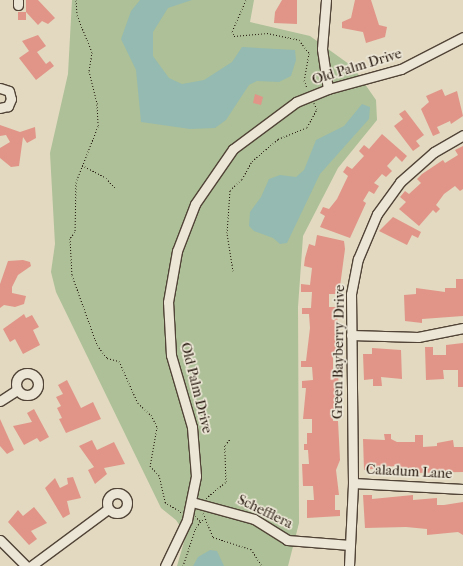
<!DOCTYPE html>
<html>
<head>
<meta charset="utf-8">
<style>
  body { margin:0 }
  #map { position:relative; width:463px; height:566px; overflow:hidden; background:#e2d9c0; font-family:"IM FELL French Canon",serif }
  div>[style] { position:absolute }
  .green>* { inset:0; background:#adc097 }
  .water>* { inset:0; background:#95bab1 }
  .building>* { inset:0; background:#e19588 }
  .path>* { height:1px; margin-top:-0.5px; transform-origin:0; background:repeating-linear-gradient(90deg,#211309 0 1px,transparent 0 3px) }
  .roads { filter:drop-shadow(1px 0 #514437) drop-shadow(-1px 0 #514437) drop-shadow(0 1px #514437) drop-shadow(0 -1px #514437) }
  .minor>* { height:9px; margin:-4.5px; padding:0 4.5px; transform-origin:4.5px; border-radius:4.5px; background:#ece6d6 }
  .minor>.ring { margin:-4.5px; padding:0; box-sizing:content-box; background:none; border:9px solid #ece6d6; border-radius:50% }
  span { translate:-50% -50%; white-space:nowrap; text-align:center; line-height:1.15; -webkit-text-stroke:3.5px #ece6d6; paint-order:stroke }
  .street-label { font-size:14px; color:#211309 }
</style>
</head>
<body>
<div id="map">
  <div class="green">
    <div style="clip-path:polygon(72px 0,254px 0,250px 22px,310px 36px,353px 67px,376px 100px,377px 120px,338px 168px,303px 236px,298px 307px,299px 523px,288px 566px,177px 566px,186px 535px,176px 520px,161px 508px,56px 292px,51px 272px,55px 244px,50px 153px,68px 74px)"></div>
  </div>
  <div class="water">
    <div style="clip-path:polygon(140px 0,192px 0,168px 8px,153px 32px,153px 56px,169px 78px,182px 84px,204px 80px,232px 62px,242px 47px,295px 50px,296px 60px,291px 76px,279px 82px,257px 81px,249px 85px,226px 120px,215px 128px,190px 129px,141px 122px,136px 70px,121px 39px,131px 11px)"></div>
    <div style="clip-path:polygon(362px 104px,370px 107px,369px 119px,320px 174px,287px 243px,280px 244px,273px 238px,254px 231px,249px 226px,250px 212px,261px 197px,269px 179px,280px 175px,296px 177px,304px 170px,316px 140px,344px 126px)"></div>
    <div style="clip-path:polygon(210px 550px,217px 551px,224px 566px,193px 566px,198px 557px)"></div>
  </div>
  <div class="building">
    <div style="clip-path:polygon(26px 0,38px 0,55px 18px,48px 24px,42px 21px,38px 25px,26px 12px)"></div>
    <div style="clip-path:polygon(282px 0,297px 0,297px 24px,274px 23px,275px 12px)"></div>
    <div style="clip-path:polygon(355px 0,371px 0,379px 25px,387px 27px,385px 37px,366px 43px,363px 32px,342px 28px,342px 22px,351px 18px)"></div>
    <div style="clip-path:polygon(18px 12px,26px 12px,26px 20px,18px 20px)"></div>
    <div style="clip-path:polygon(38px 35px,46px 46px,37px 52px,46px 64px,50px 61px,54px 66px,36px 80px,19px 58px,29px 51px,22px 41px)"></div>
    <div style="clip-path:polygon(442px 89px,445px 96px,457px 91px,463px 116px,451px 124px,450px 121px,437px 127px,440px 133px,433px 136px,421px 109px,429px 102px,426px 96px)"></div>
    <div style="clip-path:polygon(255px 94px,263px 97px,261px 105px,253px 103px)"></div>
    <div style="clip-path:polygon(405px 110px,424px 135px,416px 141px,420px 146px,413px 151px,394px 126px,403px 119px,399px 114px)"></div>
    <div style="clip-path:polygon(0 125px,20px 132px,35px 127px,36px 138px,27px 143px,23px 137px,19px 166px,11px 167px,0 158px,0 148px,10px 142px,6px 135px,0 136px)"></div>
    <div style="clip-path:polygon(382px 134px,407px 156px,402px 162px,396px 156px,387px 166px,392px 171px,386px 177px,382px 174px,374px 183px,379px 186px,374px 194px,369px 191px,363px 201px,366px 203px,350px 238px,320px 227px,325px 216px,320px 213px,323px 207px,329px 209px,337px 199px,348px 176px,343px 172px,347px 166px,352px 169px,364px 156px,359px 151px,364px 145px,369px 149px)"></div>
    <div style="clip-path:polygon(463px 146px,463px 189px,460px 191px,455px 186px,444px 194px,436px 205px,440px 209px,436px 213px,433px 210px,419px 226px,399px 209px,406px 202px,400px 197px,405px 191px,409px 194px,421px 183px,417px 179px,422px 174px,443px 160px,445px 163px,458px 155px,455px 150px)"></div>
    <div style="clip-path:polygon(393px 217px,421px 232px,418px 238px,412px 235px,407px 245px,379px 231px)"></div>
    <div style="clip-path:polygon(317px 235px,344px 241px,345px 249px,339px 294px,329px 294px,329px 307px,337px 307px,339px 356px,333px 357px,333px 370px,338px 370px,339px 399px,335px 399px,333px 421px,338px 421px,340px 460px,336px 470px,339px 495px,335px 495px,335px 510px,340px 510px,340px 516px,307px 518px,307px 500px,314px 500px,313px 486px,303px 486px,302px 464px,309px 464px,308px 450px,304px 450px,304px 444px,307px 444px,307px 433px,312px 433px,312px 419px,303px 419px,306px 388px,302px 388px,302px 381px,313px 380px,312px 367px,301px 367px,301px 361px,306px 361px,310px 328px,309px 314px,302px 314px,302px 308px,311px 308px,312px 292px,301px 292px,301px 284px,310px 285px,312px 268px,304px 266px,305px 258px,309px 244px,315px 246px)"></div>
    <div style="clip-path:polygon(23px 260px,30px 262px,31px 266px,18px 275px,12px 287px,12px 293px,26px 296px,24px 304px,15px 307px,4px 305px,0 308px,0 284px,8px 261px)"></div>
    <div style="clip-path:polygon(456px 279px,463px 279px,463px 316px,422px 319px,422px 323px,405px 321px,404px 295px,416px 294px,416px 288px,445px 292px,445px 288px,456px 288px)"></div>
    <div style="clip-path:polygon(24px 314px,26px 318px,32px 315px,39px 327px,33px 330px,40px 345px,23px 354px,15px 339px,10px 342px,3px 329px)"></div>
    <div style="clip-path:polygon(463px 343px,463px 387px,458px 387px,458px 370px,443px 370px,444px 379px,426px 380px,425px 347px,433px 347px,433px 355px,446px 355px,446px 345px)"></div>
    <div style="clip-path:polygon(372px 348px,401px 350px,402px 379px,381px 377px,382px 386px,373px 386px,373px 379px,364px 380px,363px 354px,372px 354px)"></div>
    <div style="clip-path:polygon(67px 380px,81px 408px,93px 402px,101px 419px,66px 433px,59px 419px,62px 418px,57px 408px,61px 406px,56px 397px,63px 394px,58px 385px)"></div>
    <div style="clip-path:polygon(34px 409px,49px 437px,40px 442px,37px 438px,24px 445px,13px 426px,32px 422px,27px 413px)"></div>
    <div style="clip-path:polygon(0 419px,14px 450px,7px 454px,0 446px)"></div>
    <div style="clip-path:polygon(384px 434px,391px 434px,391px 439px,397px 442px,415px 442px,415px 435px,423px 435px,423px 447px,437px 446px,437px 443px,453px 440px,454px 447px,463px 447px,463px 472px,415px 473px,415px 467px,395px 472px,395px 466px,364px 470px,363px 439px,385px 440px)"></div>
    <div style="clip-path:polygon(92px 440px,97px 450px,114px 442px,125px 464px,104px 468px,107px 474px,95px 484px,88px 470px,94px 467px,79px 446px)"></div>
    <div style="clip-path:polygon(73px 477px,81px 498px,67px 501px,70px 514px,63px 518px,45px 488px,55px 478px,60px 488px,68px 484px,67px 478px)"></div>
    <div style="clip-path:polygon(363px 495px,372px 495px,372px 499px,413px 495px,413px 500px,437px 498px,437px 505px,444px 505px,463px 502px,463px 535px,458px 532px,427px 535px,427px 529px,406px 527px,365px 528px)"></div>
    <div style="clip-path:polygon(34px 507px,47px 523px,31px 531px,37px 539px,29px 545px,8px 522px,18px 510px,23px 516px)"></div>
  </div>
  <div class="path">
    <div style="left:76px;top:0;width:15px;rotate:86deg"></div>
    <div style="left:77px;top:15px;width:40px;rotate:68deg"></div>
    <div style="left:92px;top:52px;width:19px;rotate:99deg"></div>
    <div style="left:89px;top:71px;width:34px;rotate:76deg"></div>
    <div style="left:97px;top:104px;width:22px;rotate:87deg"></div>
    <div style="left:98px;top:126px;width:60px;rotate:111.4deg"></div>
    <div style="left:76px;top:182px;width:50px;rotate:91.1deg"></div>
    <div style="left:75px;top:232px;width:8px;rotate:130deg"></div>
    <div style="left:70px;top:238px;width:37px;rotate:87deg"></div>
    <div style="left:72px;top:275px;width:74px;rotate:70.3deg"></div>
    <div style="left:97px;top:345px;width:16px;rotate:52deg"></div>
    <div style="left:107px;top:358px;width:12px;rotate:14deg"></div>
    <div style="left:119px;top:361px;width:46px;rotate:65.7deg"></div>
    <div style="left:138px;top:403px;width:18px;rotate:43deg"></div>
    <div style="left:151px;top:415px;width:13px;rotate:63deg"></div>
    <div style="left:157px;top:427px;width:40px;rotate:100deg"></div>
    <div style="left:150px;top:466px;width:13px;rotate:45deg"></div>
    <div style="left:159px;top:475px;width:28px;rotate:77deg"></div>
    <div style="left:165px;top:502px;width:19px;rotate:32deg"></div>
    <div style="left:246px;top:0;width:34px;rotate:114deg"></div>
    <div style="left:232px;top:31px;width:5px;rotate:68deg"></div>
    <div style="left:234px;top:36px;width:33px;rotate:-5deg"></div>
    <div style="left:267px;top:33px;width:33px;rotate:12deg"></div>
    <div style="left:299px;top:40px;width:16px;rotate:52deg"></div>
    <div style="left:309px;top:53px;width:27px;rotate:100deg"></div>
    <div style="left:304px;top:80px;width:9px;rotate:69deg"></div>
    <div style="left:82px;top:165px;width:27px;rotate:28deg"></div>
    <div style="left:106px;top:178px;width:13px;rotate:48deg"></div>
    <div style="left:233px;top:271px;width:38px;rotate:-99deg"></div>
    <div style="left:227px;top:233px;width:43px;rotate:-86deg"></div>
    <div style="left:230px;top:190px;width:16px;rotate:-43deg"></div>
    <div style="left:242px;top:179px;width:21px;rotate:-61deg"></div>
    <div style="left:252px;top:161px;width:34px;rotate:-40deg"></div>
    <div style="left:278px;top:139px;width:31px;rotate:-22deg"></div>
    <div style="left:307px;top:127px;width:21px;rotate:-61deg"></div>
    <div style="left:317px;top:109px;width:7px;rotate:-117deg"></div>
    <div style="left:206px;top:498px;width:26px;rotate:-39deg"></div>
    <div style="left:226px;top:482px;width:37px;rotate:-92deg"></div>
    <div style="left:225px;top:445px;width:8px;rotate:-50deg"></div>
    <div style="left:203px;top:513px;width:26px;rotate:67deg"></div>
    <div style="left:213px;top:537px;width:40px;rotate:18deg"></div>
    <div style="left:251px;top:549px;width:20px;rotate:57deg"></div>
    <div style="left:195px;top:516px;width:7px;rotate:45deg"></div>
    <div style="left:183px;top:566px;width:41px;rotate:-71.6deg"></div>
    <div style="left:196px;top:527px;width:11px;rotate:-49deg"></div>
  </div>
  <div class="roads">
    <div class="minor">
      <div style="left:326px;top:0;width:49px;rotate:94.7deg"></div>
      <div style="left:322px;top:49px;width:40px;rotate:81.5deg"></div>
      <div style="left:18px;top:5px;width:5px;rotate:-90deg"></div>
      <div style="left:0;top:88px;width:9px;rotate:18deg"></div>
      <div style="left:9px;top:91px;width:8px;rotate:76deg"></div>
      <div style="left:11px;top:99px;width:8px;rotate:113deg"></div>
      <div style="left:8px;top:106px;width:8px;rotate:166deg"></div>
      <div style="left:351px;top:335px;width:67px;rotate:1.7deg"></div>
      <div style="left:418px;top:337px;width:46px;rotate:-11.3deg"></div>
      <div class="ring" style="left:16px;top:373px;width:13px;height:13px"></div>
      <div style="left:0;top:401px;width:20px;rotate:-33deg"></div>
      <div style="left:353px;top:483px;width:110px;rotate:3.1deg"></div>
      <div class="ring" style="left:107px;top:493px;width:11px;height:11px"></div>
      <div style="left:192px;top:502px;width:64px;rotate:15.3deg"></div>
      <div style="left:254px;top:519px;width:39px;rotate:32deg"></div>
      <div style="left:287px;top:540px;width:63px;rotate:4.5deg"></div>
      <div style="left:0;top:540px;width:37px;rotate:45deg"></div>
      <div style="left:31px;top:566px;width:96px;rotate:-36.5deg"></div>
      <div style="left:165px;top:566px;width:51px;rotate:-64.4deg"></div>
      <div style="left:187px;top:520px;width:45px;rotate:-78.4deg"></div>
      <div style="left:196px;top:476px;width:49px;rotate:-94.7deg"></div>
      <div style="left:192px;top:427px;width:75px;rotate:-106.3deg"></div>
      <div style="left:171px;top:355px;width:53px;rotate:-93.2deg"></div>
      <div style="left:168px;top:302px;width:52px;rotate:-80deg"></div>
      <div style="left:177px;top:251px;width:50px;rotate:-69deg"></div>
      <div style="left:195px;top:204px;width:67px;rotate:-55.4deg"></div>
      <div style="left:233px;top:149px;width:79px;rotate:-36.7deg"></div>
      <div style="left:296px;top:102px;width:35px;rotate:-22deg"></div>
      <div style="left:328px;top:89px;width:76px;rotate:-15.3deg"></div>
      <div style="left:401px;top:69px;width:70px;rotate:-27.3deg"></div>
      <div style="left:349px;top:566px;width:83px;rotate:-87.2deg"></div>
      <div style="left:353px;top:483px;width:189px;rotate:-90.6deg"></div>
      <div style="left:351px;top:294px;width:36px;rotate:-79deg"></div>
      <div style="left:358px;top:259px;width:49px;rotate:-67.1deg"></div>
      <div style="left:377px;top:214px;width:39px;rotate:-54deg"></div>
      <div style="left:400px;top:182px;width:45px;rotate:-41.4deg"></div>
      <div style="left:434px;top:152px;width:34px;rotate:-30deg"></div>
    </div>
  </div>
  <div class="street-label">
    <span style="left:357px;top:67px;rotate:-17deg">Old Palm Drive</span>
    <span style="left:339px;top:352px;rotate:-89deg">Green Bayberry Drive</span>
    <span style="left:196px;top:388px;rotate:76deg">Old Palm Drive</span>
    <span style="left:409px;top:472px;rotate:3deg">Caladum Lane</span>
    <span style="left:265px;top:512px;rotate:26deg">Schefflera</span>
  </div>
</div>
</body>
</html>
